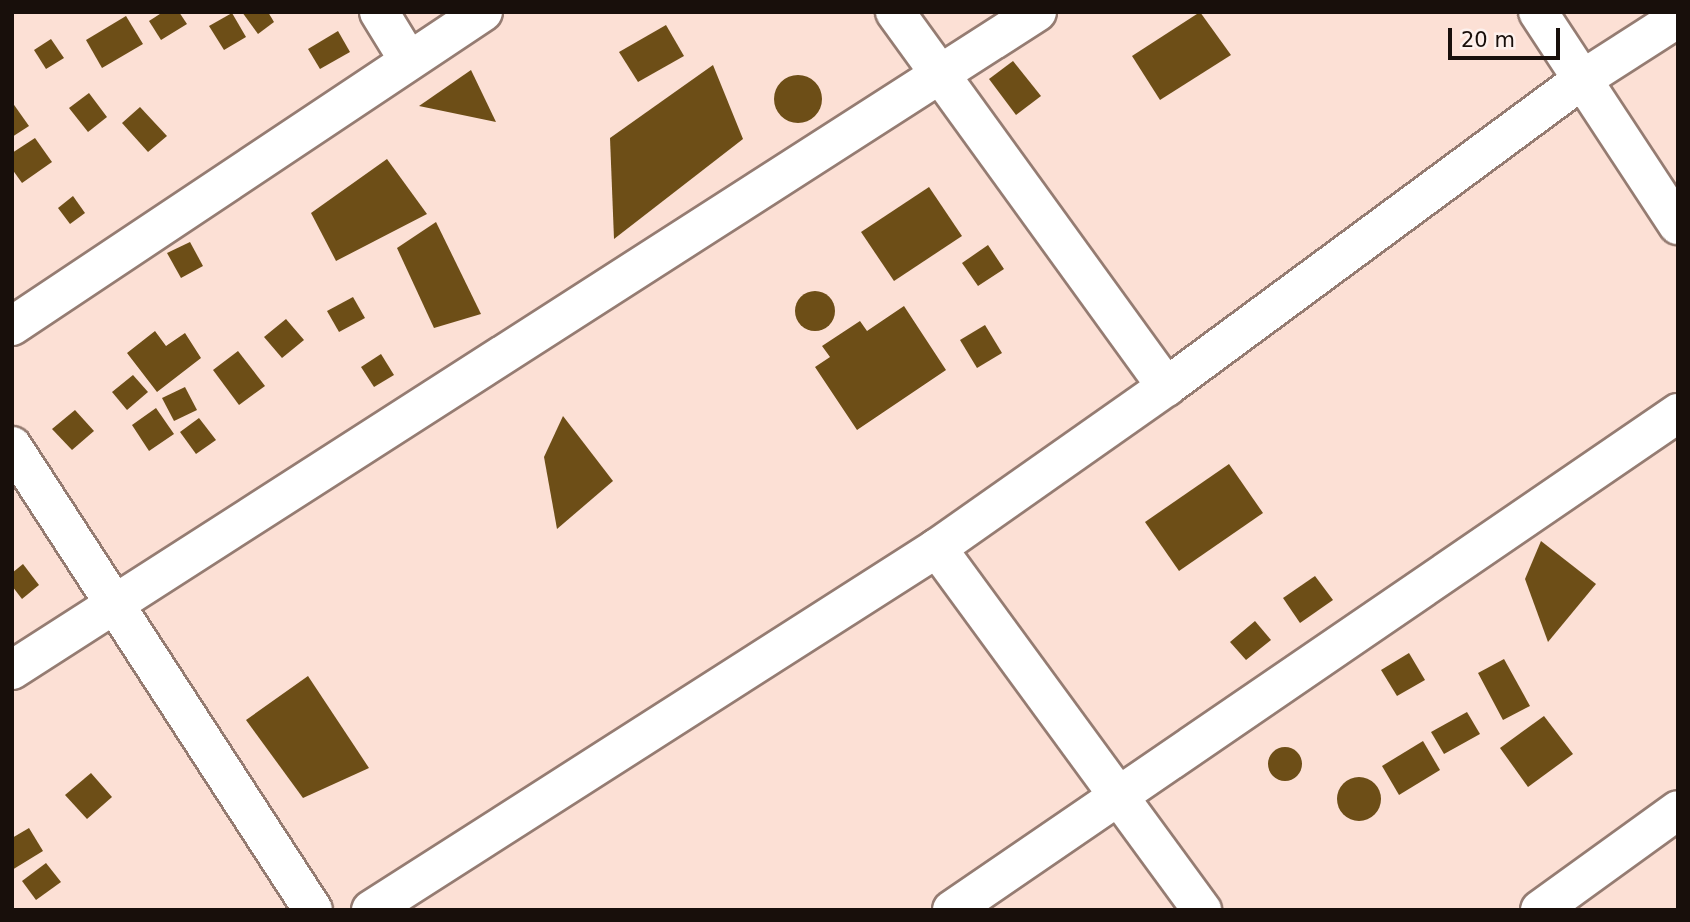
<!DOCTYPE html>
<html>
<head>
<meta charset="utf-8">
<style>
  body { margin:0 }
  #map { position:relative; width:1690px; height:922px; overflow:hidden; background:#fce0d5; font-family:"DejaVu Sans",sans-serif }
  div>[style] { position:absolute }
  .building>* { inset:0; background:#6d4e17 }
  .round { border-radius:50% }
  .roads { filter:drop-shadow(2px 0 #957c72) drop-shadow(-2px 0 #957c72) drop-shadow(0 2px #957c72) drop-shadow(0 -2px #957c72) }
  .minor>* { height:38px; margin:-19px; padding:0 19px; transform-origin:19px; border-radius:19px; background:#fff }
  span { translate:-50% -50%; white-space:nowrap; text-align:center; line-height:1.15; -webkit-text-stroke:7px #fdf1ed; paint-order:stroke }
  .frame { position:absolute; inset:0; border:14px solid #180f0b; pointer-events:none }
  .scale { position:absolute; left:1448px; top:28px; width:112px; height:32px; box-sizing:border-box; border:4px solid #180f0b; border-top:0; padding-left:9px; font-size:21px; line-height:24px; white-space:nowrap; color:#180f0b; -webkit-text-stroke:5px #fdf1ed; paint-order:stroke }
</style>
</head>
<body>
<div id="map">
  <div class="building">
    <div style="clip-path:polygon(163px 12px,179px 12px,187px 24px,161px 40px,149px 21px)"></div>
    <div style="clip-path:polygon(242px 12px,268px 12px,274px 22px,258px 34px)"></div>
    <div style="clip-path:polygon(1200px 12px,1231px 55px,1160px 100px,1132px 56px)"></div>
    <div style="clip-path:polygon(232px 13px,246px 37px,224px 50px,209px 26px)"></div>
    <div style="clip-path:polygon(126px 16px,143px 44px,102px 68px,86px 40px)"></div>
    <div style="clip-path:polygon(666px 25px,684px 56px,638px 82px,619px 52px)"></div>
    <div style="clip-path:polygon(338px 31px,350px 52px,320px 69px,308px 49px)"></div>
    <div style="clip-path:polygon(51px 39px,64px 58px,46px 69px,34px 50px)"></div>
    <div style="clip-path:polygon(1013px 61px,1041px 96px,1016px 115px,989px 79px)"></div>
    <div style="clip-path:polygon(713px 65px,743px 139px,614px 239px,610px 138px)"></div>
    <div style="clip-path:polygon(471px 70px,496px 122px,419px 106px)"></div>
    <div class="round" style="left:774px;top:75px;width:48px;height:48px"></div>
    <div style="clip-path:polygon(89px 93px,107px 117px,88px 132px,69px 108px)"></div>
    <div style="clip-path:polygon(12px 102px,29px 126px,12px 137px)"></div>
    <div style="clip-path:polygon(140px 107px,167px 136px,148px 152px,122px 123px)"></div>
    <div style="clip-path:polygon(35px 138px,52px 162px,22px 183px,12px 169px,12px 153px)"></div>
    <div style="clip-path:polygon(387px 159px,427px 214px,336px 261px,311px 213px)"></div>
    <div style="clip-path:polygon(929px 187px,962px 236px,894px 281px,861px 232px)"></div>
    <div style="clip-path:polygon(73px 196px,85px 213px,70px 224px,58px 208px)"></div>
    <div style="clip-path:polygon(436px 222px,481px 314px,434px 328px,397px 248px)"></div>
    <div style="clip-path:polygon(190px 242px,203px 266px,181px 278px,167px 253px)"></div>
    <div style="clip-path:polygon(988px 245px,1004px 269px,978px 286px,962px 263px)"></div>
    <div class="round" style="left:795px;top:291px;width:40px;height:40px"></div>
    <div style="clip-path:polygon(353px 297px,365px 318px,339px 332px,327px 311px)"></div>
    <div style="clip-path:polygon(904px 306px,946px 370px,857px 430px,815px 367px,830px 357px,822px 346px,860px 321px,867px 331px)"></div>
    <div style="clip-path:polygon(286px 319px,304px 340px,282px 358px,264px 337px)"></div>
    <div style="clip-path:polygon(985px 325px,1002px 353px,977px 368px,960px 340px)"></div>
    <div style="clip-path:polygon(155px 331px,166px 346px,185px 333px,201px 358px,157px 392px,127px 353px)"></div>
    <div style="clip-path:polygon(238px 351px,265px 386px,239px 405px,213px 370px)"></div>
    <div style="clip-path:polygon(381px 354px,394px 375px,374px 387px,361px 367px)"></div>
    <div style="clip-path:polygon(133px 375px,148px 392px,127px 410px,112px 392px)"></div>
    <div style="clip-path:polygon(185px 387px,197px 410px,174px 421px,162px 398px)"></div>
    <div style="clip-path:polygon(156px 408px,174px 434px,149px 451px,132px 425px)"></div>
    <div style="clip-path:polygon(75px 410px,94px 431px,72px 450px,52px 429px)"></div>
    <div style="clip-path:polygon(563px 416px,613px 481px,557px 529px,544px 457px)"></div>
    <div style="clip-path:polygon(199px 418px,216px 440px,196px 454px,180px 432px)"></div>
    <div style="clip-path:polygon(1229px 464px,1263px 513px,1179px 571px,1145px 522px)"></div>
    <div style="clip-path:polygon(1541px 541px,1596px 584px,1548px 642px,1525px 579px)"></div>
    <div style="clip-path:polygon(23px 564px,39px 585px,22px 599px,12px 586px,12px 573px)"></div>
    <div style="clip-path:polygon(1315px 576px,1333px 600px,1300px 623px,1283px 598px)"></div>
    <div style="clip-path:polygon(1255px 621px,1271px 640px,1246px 660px,1230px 642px)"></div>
    <div style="clip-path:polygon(1409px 653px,1425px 680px,1397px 696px,1381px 670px)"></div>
    <div style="clip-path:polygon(1504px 659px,1530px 706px,1503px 720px,1478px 673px)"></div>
    <div style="clip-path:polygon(308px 676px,369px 768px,303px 798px,246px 720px)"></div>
    <div style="clip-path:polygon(1467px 712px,1480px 734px,1444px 754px,1431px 732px)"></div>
    <div style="clip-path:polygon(1544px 716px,1573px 754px,1528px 787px,1500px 748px)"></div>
    <div style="clip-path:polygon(1423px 741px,1440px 770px,1399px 795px,1382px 766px)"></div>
    <div class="round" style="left:1268px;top:747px;width:34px;height:34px"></div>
    <div style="clip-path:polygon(91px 773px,112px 797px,87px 819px,65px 795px)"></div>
    <div class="round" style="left:1337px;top:777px;width:44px;height:44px"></div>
    <div style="clip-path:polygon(29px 828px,43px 851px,12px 870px,12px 838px)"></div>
    <div style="clip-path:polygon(46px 863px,61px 882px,36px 900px,22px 881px)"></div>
  </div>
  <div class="roads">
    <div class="minor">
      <div style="left:379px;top:12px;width:57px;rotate:58.5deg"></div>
      <div style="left:895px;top:12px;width:463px;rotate:54.1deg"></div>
      <div style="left:1538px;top:12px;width:255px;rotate:56.7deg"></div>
      <div style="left:12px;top:326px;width:566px;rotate:-33.69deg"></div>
      <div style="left:12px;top:446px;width:553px;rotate:57.03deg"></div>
      <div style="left:937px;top:548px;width:449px;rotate:53.8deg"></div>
      <div style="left:12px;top:670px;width:1218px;rotate:-32.7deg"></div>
      <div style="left:371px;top:910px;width:672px;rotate:-32.6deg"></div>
      <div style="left:937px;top:548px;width:280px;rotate:-35.1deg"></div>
      <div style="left:1166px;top:387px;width:518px;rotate:-36.45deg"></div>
      <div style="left:1583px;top:79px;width:113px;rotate:-32.7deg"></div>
      <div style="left:952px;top:910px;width:880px;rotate:-34.39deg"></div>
      <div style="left:1540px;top:910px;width:170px;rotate:-35.9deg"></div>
    </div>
  </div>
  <div class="frame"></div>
  <div class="scale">20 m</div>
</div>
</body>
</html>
